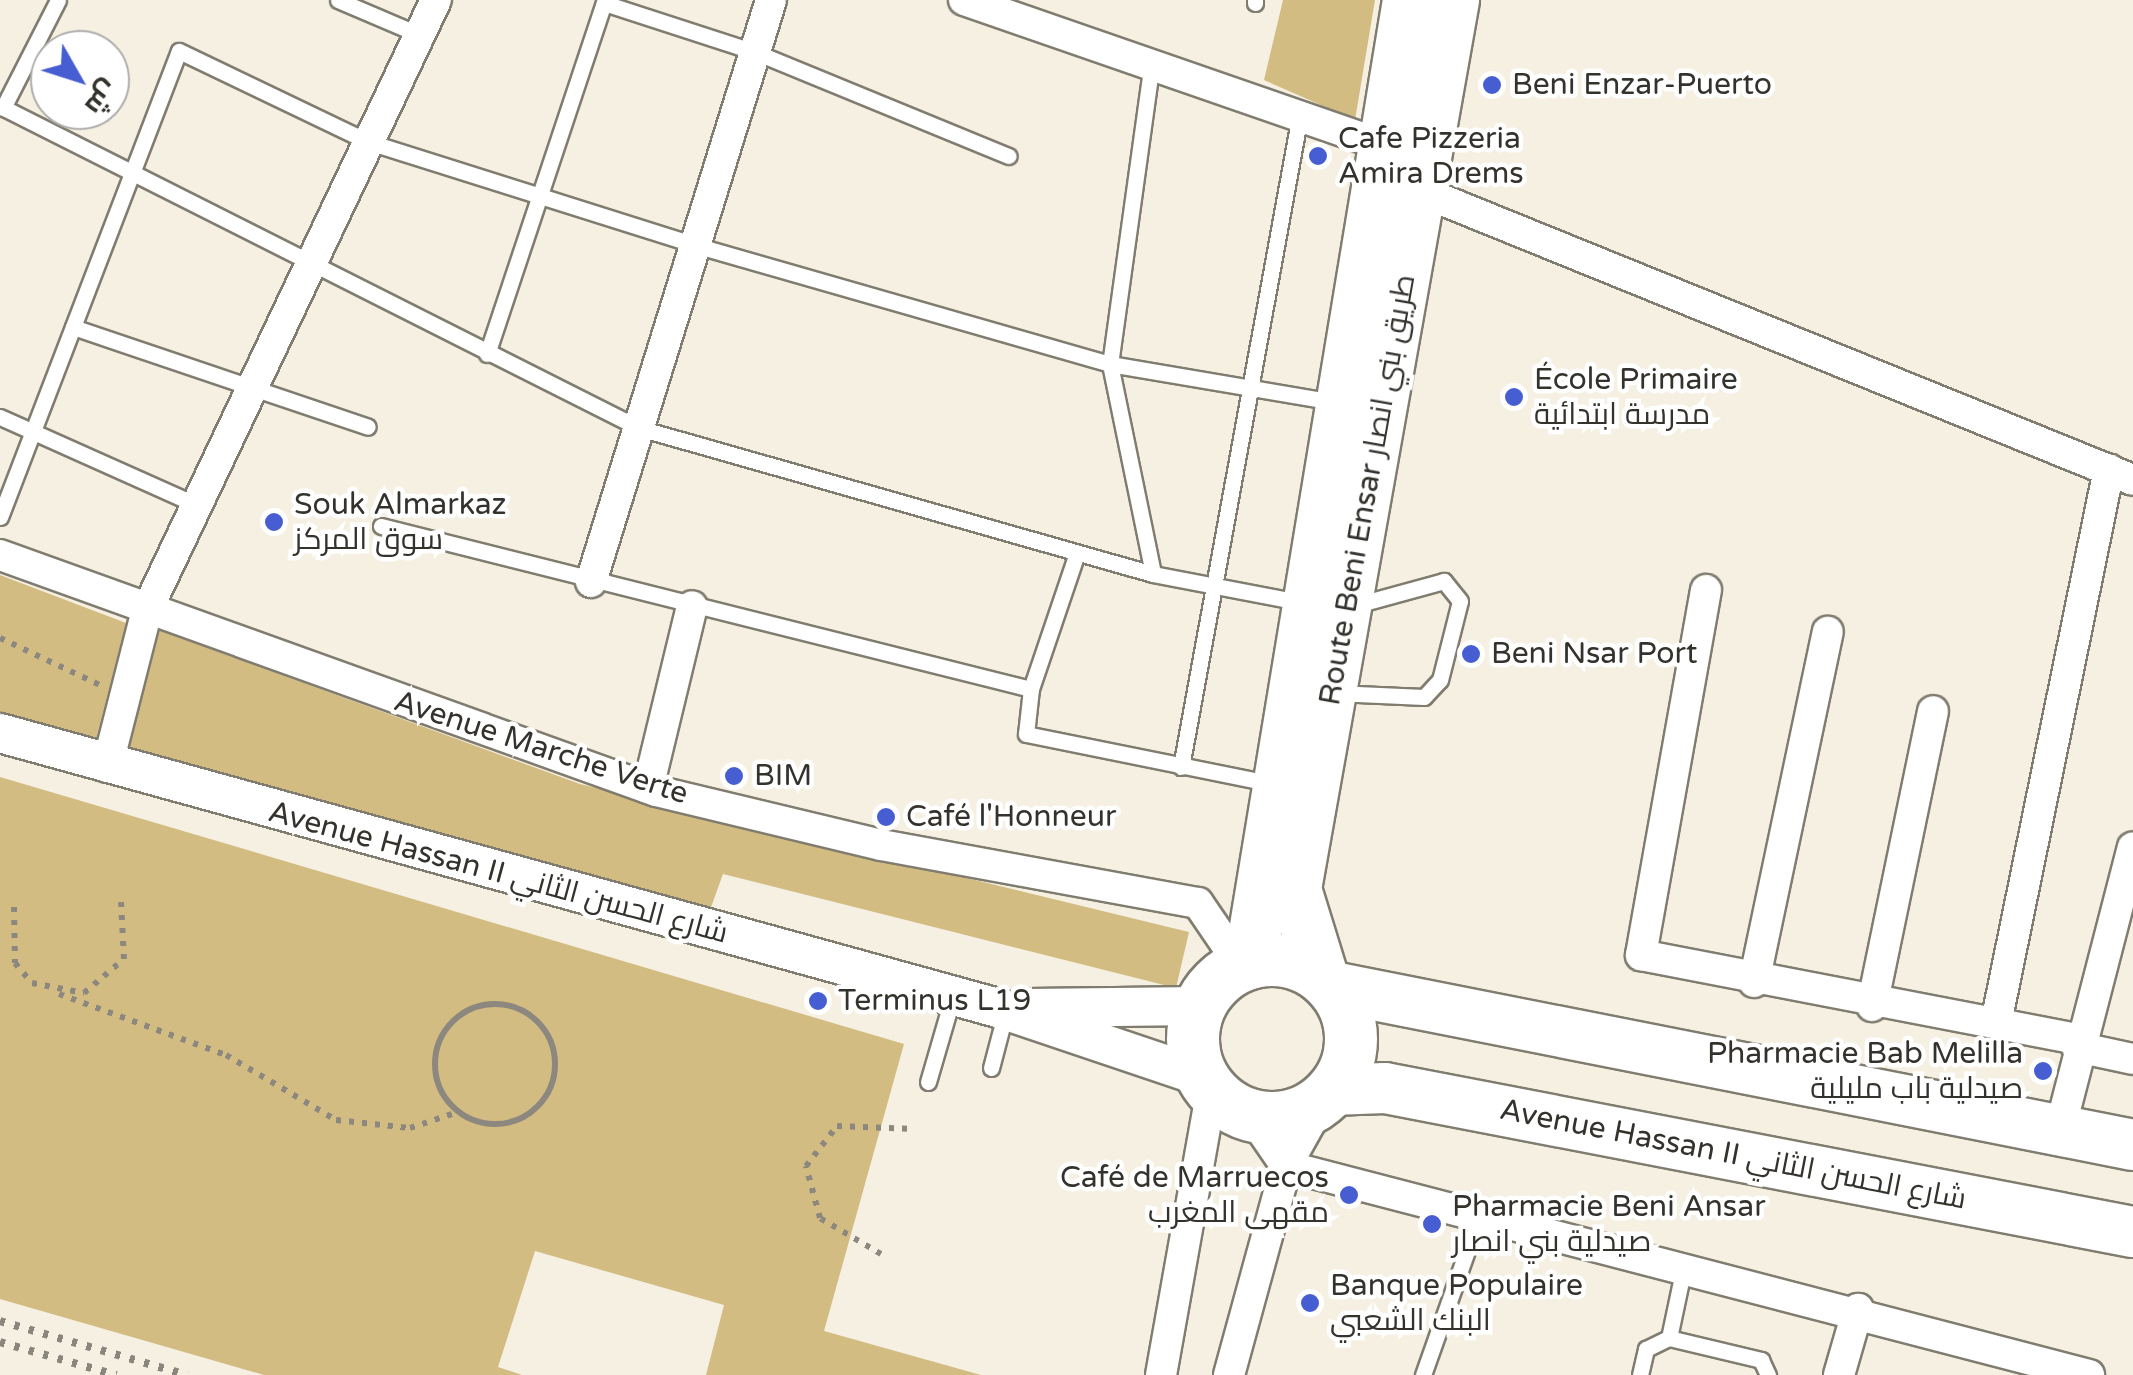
<!DOCTYPE html>
<html>
<head>
<meta charset="utf-8">
<style>
  body { margin:0 }
  #map { position:relative; width:2133px; height:1375px; overflow:hidden; background:#f5f0e2; font-family:"Varela Round",Cairo,sans-serif }
  div>[style] { position:absolute }
  .green>* { inset:0; background:#d2bc82 }
  .path>* { height:6px; margin-top:-3px; transform-origin:0; background:repeating-linear-gradient(90deg,#8c887f 0 5px,transparent 0 13px) }
  .path>.ring { margin:-3px; padding:0; box-sizing:content-box; background:none; border:6px solid #8c887f; border-radius:50% }
  .roads { filter:drop-shadow(2px 0 #807c6f) drop-shadow(-2px 0 #807c6f) drop-shadow(0 2px #807c6f) drop-shadow(0 -2px #807c6f) }
  .service>* { height:15px; margin:-7.5px; padding:0 7.5px; transform-origin:7.5px; border-radius:7.5px; background:#fff }
  .minor>* { height:30px; margin:-15px; padding:0 15px; transform-origin:15px; border-radius:15px; background:#fff }
  .tertiary>* { height:38px; margin:-19px; padding:0 19px; transform-origin:19px; border-radius:19px; background:#fff }
  .primary>* { height:50px; margin:-25px; padding:0 25px; transform-origin:25px; border-radius:25px; background:#fff }
  .trunk>* { height:52px; margin:-26px; padding:0 26px; transform-origin:26px; border-radius:26px; background:#fff }
  .trunk>.ring { margin:-26px; padding:0; box-sizing:content-box; background:none; border:52px solid #fff; border-radius:50% }
  .rail>* { height:8px; margin-top:-4px; transform-origin:0; background:repeating-linear-gradient(90deg,#89867d 0 5px,transparent 0 15px) }
  .dots>* { width:28px; height:28px; translate:-50% -50%; box-sizing:border-box; border:5px solid #fff; border-radius:50% }
  span { translate:-50% -50%; white-space:nowrap; text-align:center; line-height:1.15; -webkit-text-stroke:9px #fff; paint-order:stroke }
  .poi-label { font-size:30px; color:#34322d }
  .left { translate:0 -50%; text-align:left }
  .right { translate:-100% -50%; text-align:right }
  .street-label { font-size:30px; color:#34322d }
  .north { position:absolute; left:30px; top:30px; width:100px; height:100px; box-sizing:border-box; background:#fff; border:2px solid #aeadab; border-radius:50%; rotate:129deg; font-size:28px; font-weight:700; line-height:40px; text-align:center; color:#34322d }
  .north::after { content:''; display:block; margin:auto; width:35px; height:45px; background:#465ed2; clip-path:polygon(50% 0,100% 100%,50% 72%,0 100%) }
</style>
</head>
<body>
<div id="map">
  <div class="green">
    <div style="clip-path:polygon(1283px 0,1375px 0,1355px 120px,1264px 80px)"></div>
    <div style="clip-path:polygon(0 575px,126px 623px,95px 743px,0 713px)"></div>
    <div style="clip-path:polygon(156px 629px,580px 784px,1189px 932px,1176px 988px,723px 874px,710px 910px,121px 755px)"></div>
    <div style="clip-path:polygon(0 777px,904px 1044px,824px 1331px,981px 1375px,706px 1375px,724px 1305px,535px 1251px,498px 1367px,522px 1375px,264px 1375px,0 1299px)"></div>
  </div>
  <div class="path">
    <div style="left:0;top:638px;width:113px;rotate:25.2deg"></div>
    <div style="left:14px;top:907px;width:56px;rotate:89deg"></div>
    <div style="left:15px;top:963px;width:26px;rotate:50deg"></div>
    <div style="left:32px;top:983px;width:53px;rotate:10.9deg"></div>
    <div style="left:84px;top:993px;width:52px;rotate:-40.4deg"></div>
    <div style="left:124px;top:959px;width:57px;rotate:-93deg"></div>
    <div style="left:59px;top:994px;width:178px;rotate:20.1deg"></div>
    <div style="left:226px;top:1055px;width:128px;rotate:30.6deg"></div>
    <div style="left:336px;top:1120px;width:74px;rotate:6.2deg"></div>
    <div style="left:410px;top:1128px;width:51px;rotate:-18.4deg"></div>
    <div class="ring" style="left:435px;top:1004px;width:114px;height:114px"></div>
    <div style="left:881px;top:1254px;width:71px;rotate:-149.5deg"></div>
    <div style="left:820px;top:1218px;width:54px;rotate:-105.1deg"></div>
    <div style="left:806px;top:1166px;width:51px;rotate:-52.2deg"></div>
    <div style="left:837px;top:1126px;width:78px;rotate:2.2deg"></div>
  </div>
  <div class="roads">
    <div class="service">
      <div style="left:338px;top:0;width:89px;rotate:23.1deg"></div>
      <div style="left:1255px;top:0;width:3px;rotate:90deg"></div>
      <div style="left:1151px;top:69px;width:298px;rotate:97.9deg"></div>
      <div style="left:1110px;top:364px;width:214px;rotate:78.4deg"></div>
      <div style="left:0;top:106px;width:716px;rotate:26.74deg"></div>
      <div style="left:639px;top:428px;width:534px;rotate:15.86deg"></div>
      <div style="left:1153px;top:574px;width:150px;rotate:10.8deg"></div>
      <div style="left:3px;top:108px;width:121px;rotate:-63deg"></div>
      <div style="left:73px;top:327px;width:311px;rotate:18.7deg"></div>
      <div style="left:487px;top:354px;width:370px;rotate:-71.6deg"></div>
      <div style="left:604px;top:3px;width:159px;rotate:18deg"></div>
      <div style="left:755px;top:52px;width:274px;rotate:22.3deg"></div>
      <div style="left:0;top:417px;width:216px;rotate:24.1deg"></div>
      <div style="left:0;top:517px;width:499px;rotate:-69deg"></div>
      <div style="left:179px;top:51px;width:211px;rotate:25.6deg"></div>
      <div style="left:369px;top:142px;width:342px;rotate:17.5deg"></div>
      <div style="left:695px;top:245px;width:432px;rotate:16deg"></div>
      <div style="left:1110px;top:364px;width:228px;rotate:9.6deg"></div>
      <div style="left:381px;top:526px;width:670px;rotate:14.08deg"></div>
      <div style="left:1077px;top:553px;width:144px;rotate:108.7deg"></div>
      <div style="left:1031px;top:689px;width:45px;rotate:96.3deg"></div>
      <div style="left:1026px;top:734px;width:252px;rotate:11.4deg"></div>
      <div style="left:1335px;top:693px;width:89px;rotate:2.6deg"></div>
      <div style="left:1424px;top:697px;width:23px;rotate:-47deg"></div>
      <div style="left:1440px;top:680px;width:81px;rotate:-75.8deg"></div>
      <div style="left:1460px;top:601px;width:26px;rotate:-129deg"></div>
      <div style="left:1444px;top:581px;width:91px;rotate:164.7deg"></div>
      <div style="left:1181px;top:767px;width:658px;rotate:-79.66deg"></div>
      <div style="left:991px;top:1068px;width:59px;rotate:-75.3deg"></div>
      <div style="left:928px;top:1082px;width:90px;rotate:-73.8deg"></div>
      <div style="left:1669px;top:1338px;width:73px;rotate:-78.1deg"></div>
      <div style="left:1423px;top:1375px;width:171px;rotate:-70.5deg"></div>
      <div style="left:1640px;top:1375px;width:27px;rotate:-77deg"></div>
      <div style="left:1646px;top:1349px;width:25px;rotate:-26deg"></div>
      <div style="left:1669px;top:1338px;width:95px;rotate:13.4deg"></div>
      <div style="left:1761px;top:1360px;width:17px;rotate:65deg"></div>
    </div>
    <div class="minor">
      <div style="left:964px;top:0;width:446px;rotate:19.1deg"></div>
      <div style="left:1408px;top:186px;width:782px;rotate:22.07deg"></div>
      <div style="left:0;top:555px;width:697px;rotate:19.79deg"></div>
      <div style="left:656px;top:791px;width:231px;rotate:13.5deg"></div>
      <div style="left:881px;top:845px;width:322px;rotate:10.4deg"></div>
      <div style="left:1198px;top:903px;width:76px;rotate:55.7deg"></div>
      <div style="left:591px;top:582px;width:609px;rotate:-72.81deg"></div>
      <div style="left:1706px;top:590px;width:371px;rotate:100.1deg"></div>
      <div style="left:1641px;top:955px;width:446px;rotate:10.9deg"></div>
      <div style="left:107px;top:767px;width:162px;rotate:-75.7deg"></div>
      <div style="left:147px;top:610px;width:675px;rotate:-64.65deg"></div>
      <div style="left:648px;top:788px;width:187px;rotate:-76.4deg"></div>
      <div style="left:1754px;top:982px;width:358px;rotate:-78.1deg"></div>
      <div style="left:1872px;top:1006px;width:301px;rotate:-78.3deg"></div>
      <div style="left:1996px;top:1023px;width:565px;rotate:-78.47deg"></div>
      <div style="left:2077px;top:1047px;width:57px;rotate:12.1deg"></div>
      <div style="left:1251px;top:1115px;width:62px;rotate:55.5deg"></div>
      <div style="left:1286px;top:1166px;width:830px;rotate:14.59deg"></div>
      <div style="left:2059px;top:1133px;width:295px;rotate:-75.5deg"></div>
      <div style="left:1161px;top:1375px;width:290px;rotate:-79.9deg"></div>
      <div style="left:1229px;top:1375px;width:217px;rotate:-74.7deg"></div>
      <div style="left:1286px;top:1166px;width:78px;rotate:-60.8deg"></div>
      <div style="left:1839px;top:1375px;width:69px;rotate:-73.9deg"></div>
    </div>
    <div class="tertiary">
      <div style="left:0;top:733px;width:1035px;rotate:15.41deg"></div>
      <div style="left:998px;top:1008px;width:216px;rotate:18.6deg"></div>
      <div style="left:1028px;top:1008px;width:172px;rotate:-0.7deg"></div>
    </div>
    <div class="primary">
      <div style="left:1333px;top:987px;width:815px;rotate:11.17deg"></div>
      <div style="left:1332px;top:1090px;width:53px;rotate:-2.2deg"></div>
      <div style="left:1385px;top:1088px;width:762px;rotate:10.9deg"></div>
    </div>
    <div class="trunk">
      <div class="ring" style="left:1193px;top:960px;width:106px;height:106px"></div>
      <div style="left:1250px;top:963px;width:976px;rotate:-80.62deg"></div>
      <div style="left:1322px;top:977px;width:92px;rotate:-107.1deg"></div>
      <div style="left:1295px;top:889px;width:903px;rotate:-79.92deg"></div>
    </div>
  </div>
  <div class="rail">
    <div style="left:0;top:1321px;width:195px;rotate:16.1deg"></div>
    <div style="left:0;top:1342px;width:121px;rotate:15.9deg"></div>
  </div>
  <div class="dots">
    <div style="left:1492px;top:85px;background:#465ed2"></div>
    <div style="left:1318px;top:156px;background:#465ed2"></div>
    <div style="left:1514px;top:397px;background:#465ed2"></div>
    <div style="left:274px;top:522px;background:#465ed2"></div>
    <div style="left:1471px;top:654px;background:#465ed2"></div>
    <div style="left:734px;top:776px;background:#465ed2"></div>
    <div style="left:886px;top:817px;background:#465ed2"></div>
    <div style="left:818px;top:1001px;background:#465ed2"></div>
    <div style="left:2043px;top:1071px;background:#465ed2"></div>
    <div style="left:1349px;top:1195px;background:#465ed2"></div>
    <div style="left:1432px;top:1224px;background:#465ed2"></div>
    <div style="left:1310px;top:1303px;background:#465ed2"></div>
  </div>
  <div class="poi-label">
    <span class="left" style="left:1512px;top:85px">Beni Enzar-Puerto</span>
    <span class="left" style="left:1338px;top:156px">Cafe Pizzeria<br>Amira Drems</span>
    <span class="left" style="left:1534px;top:397px">École Primaire<br>مدرسة ابتدائية</span>
    <span class="left" style="left:294px;top:522px">Souk Almarkaz<br>سوق المركز</span>
    <span class="left" style="left:1491px;top:654px">Beni Nsar Port</span>
    <span class="left" style="left:754px;top:776px">BIM</span>
    <span class="left" style="left:906px;top:817px">Café l'Honneur</span>
    <span class="left" style="left:838px;top:1001px">Terminus L19</span>
    <span class="right" style="left:2023px;top:1071px">Pharmacie Bab Melilla<br>صيدلية باب مليلية</span>
    <span class="right" style="left:1329px;top:1195px">Café de Marruecos<br>مقهى المغرب</span>
    <span class="left" style="left:1452px;top:1224px">Pharmacie Beni Ansar<br>صيدلية بني انصار</span>
    <span class="left" style="left:1330px;top:1303px">Banque Populaire<br>البنك الشعبي</span>
  </div>
  <div class="street-label">
    <span style="left:1368px;top:490px;rotate:-80deg">Route Beni Ensar طريق بني انصار</span>
    <span style="left:541px;top:748px;rotate:18deg">Avenue Marche Verte</span>
    <span style="left:498px;top:873px;rotate:15deg">Avenue Hassan II شارع الحسن الثاني</span>
    <span style="left:1733px;top:1155px;rotate:11deg">Avenue Hassan II شارع الحسن الثاني</span>
  </div>
  <div class="north">ش</div>
</div>
</body>
</html>
